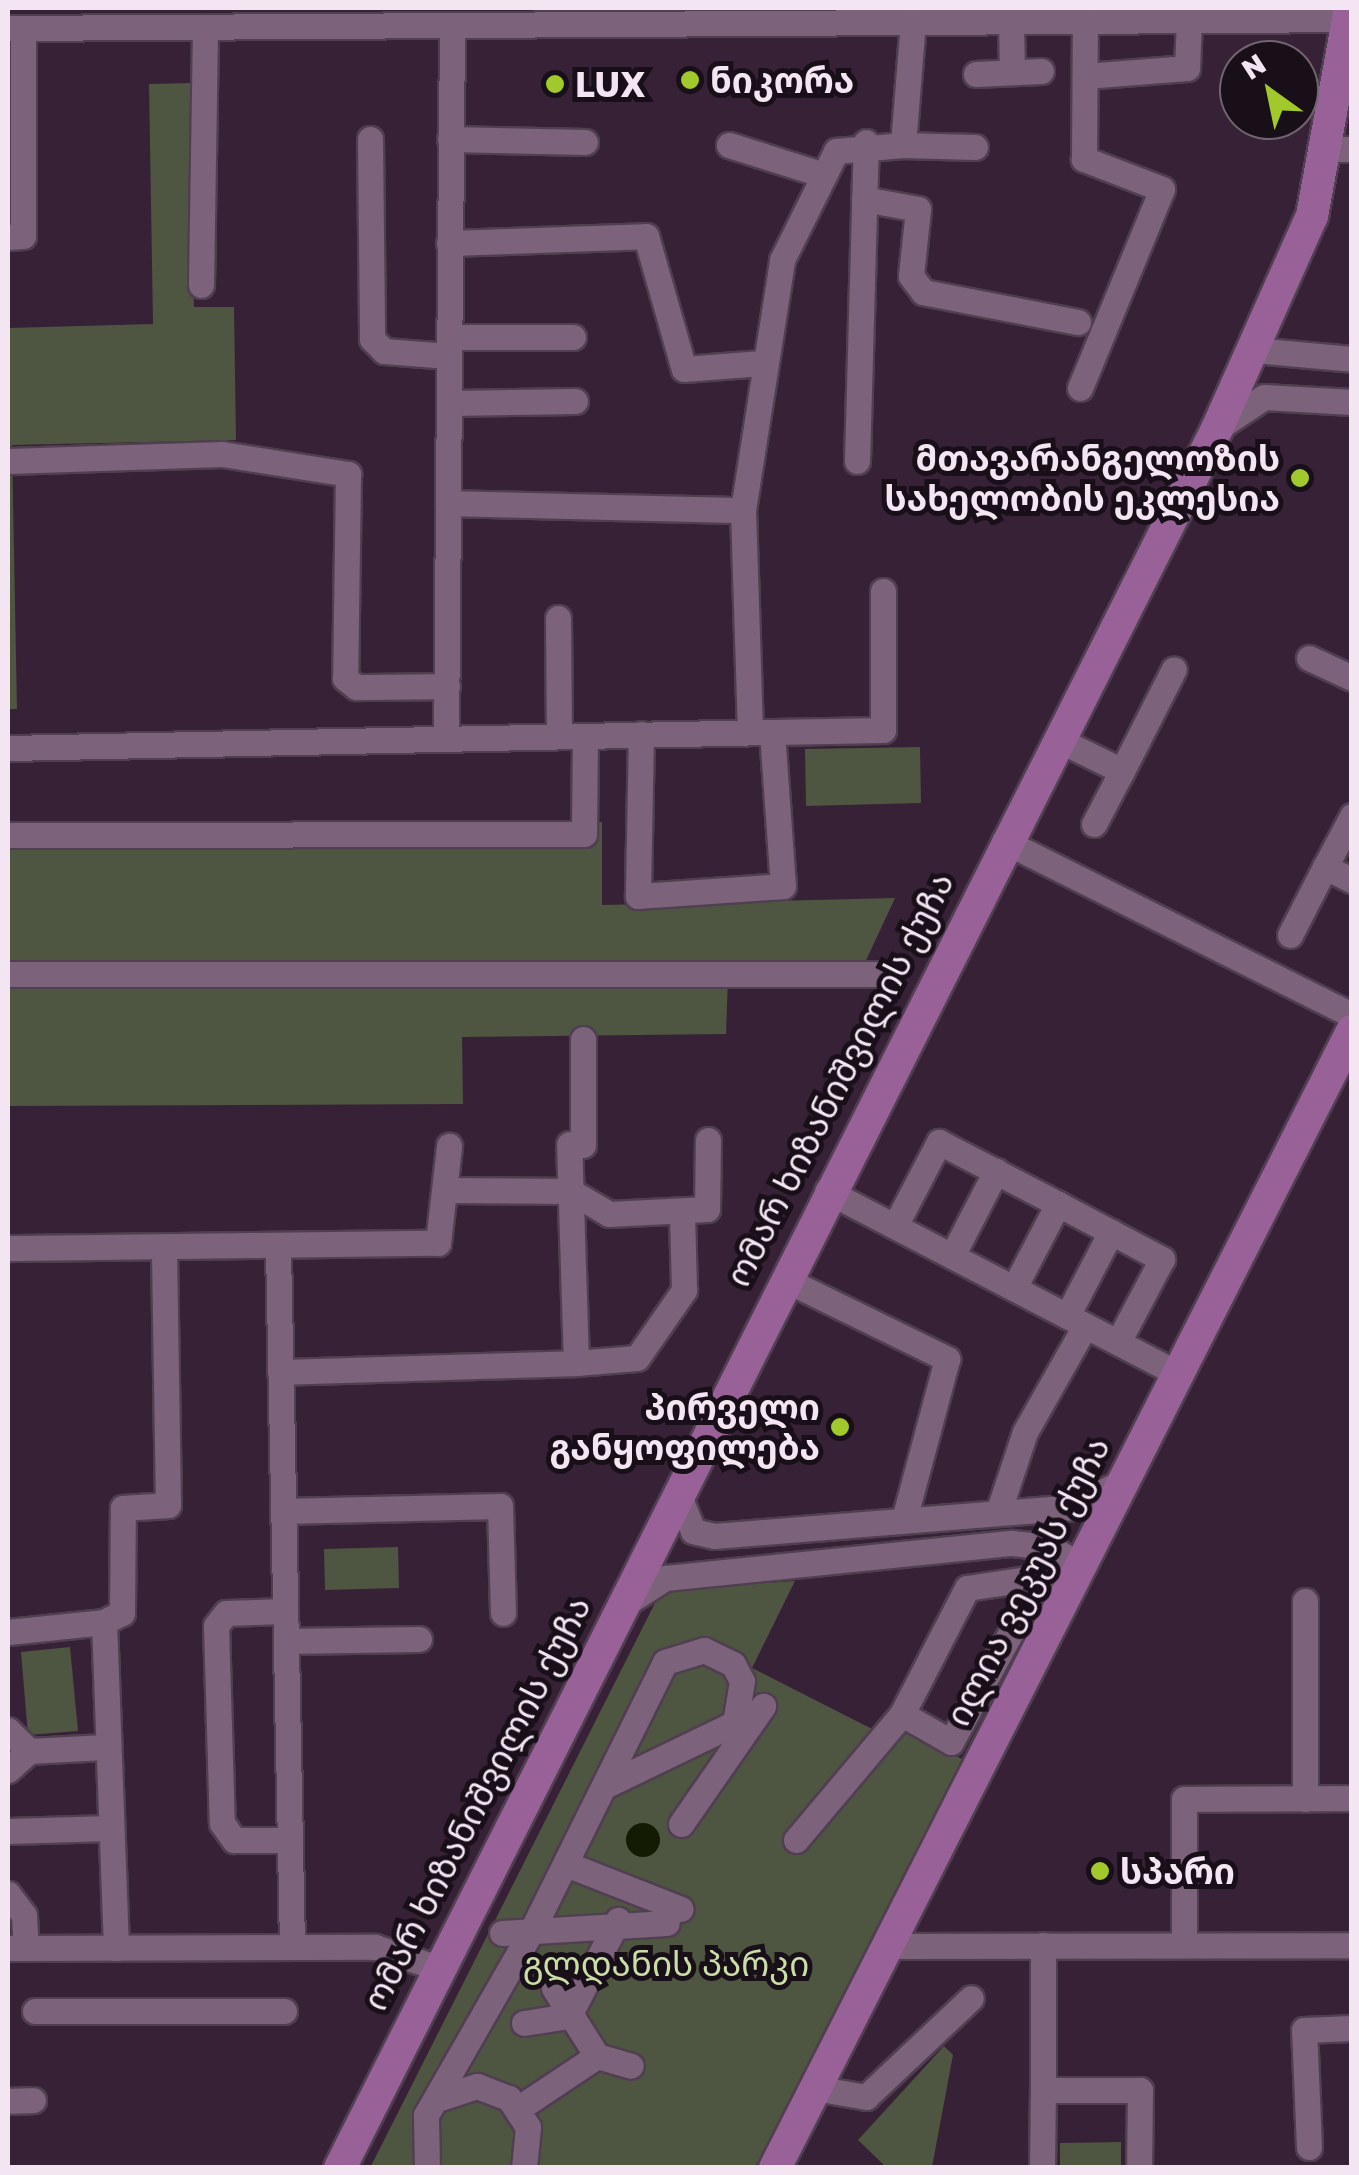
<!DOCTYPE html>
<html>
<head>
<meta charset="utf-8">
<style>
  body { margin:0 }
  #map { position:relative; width:1359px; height:2175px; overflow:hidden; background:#372136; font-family:"Golos Text","Noto Sans Georgian",sans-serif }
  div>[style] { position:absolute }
  .green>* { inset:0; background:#4e5540 }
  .water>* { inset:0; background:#141b03 }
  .round { border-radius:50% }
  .roads { filter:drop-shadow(2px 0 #503f50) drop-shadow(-2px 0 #503f50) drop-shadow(0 2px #503f50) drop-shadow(0 -2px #503f50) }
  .minor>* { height:25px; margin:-12.5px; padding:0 12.5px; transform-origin:12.5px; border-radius:12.5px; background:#7c637b }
  .major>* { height:32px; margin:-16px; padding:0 16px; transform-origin:16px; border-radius:16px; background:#986197 }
  .dots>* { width:28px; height:28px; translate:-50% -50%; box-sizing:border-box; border:5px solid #180f18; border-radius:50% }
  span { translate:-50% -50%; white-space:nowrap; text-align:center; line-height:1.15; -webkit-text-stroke:10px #180f18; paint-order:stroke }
  .poi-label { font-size:35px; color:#f3e5f2; font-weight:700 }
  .left { translate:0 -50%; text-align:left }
  .right { translate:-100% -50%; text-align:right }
  .street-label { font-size:35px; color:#f3e5f2 }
  .park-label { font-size:35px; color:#cadda7 }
  .frame { position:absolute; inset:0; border:10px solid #f3e5f2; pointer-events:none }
  .north { position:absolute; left:1219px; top:40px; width:100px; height:100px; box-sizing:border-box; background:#180f18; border:2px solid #70656f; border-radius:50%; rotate:327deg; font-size:28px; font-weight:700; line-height:40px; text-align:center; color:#f3e5f2 }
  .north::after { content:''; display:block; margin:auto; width:35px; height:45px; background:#a1c92b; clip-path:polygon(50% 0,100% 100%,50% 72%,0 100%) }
</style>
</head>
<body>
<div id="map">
  <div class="green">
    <div style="clip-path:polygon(190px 83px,194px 307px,234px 307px,236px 440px,12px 445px,17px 709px,8px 709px,8px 328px,153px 324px,149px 84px)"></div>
    <div style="clip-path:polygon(920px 747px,921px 803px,806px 806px,805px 749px)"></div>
    <div style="clip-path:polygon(602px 822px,602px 905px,895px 898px,856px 982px,728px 978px,726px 1034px,462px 1037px,463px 1104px,8px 1106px,8px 829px)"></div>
    <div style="clip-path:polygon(398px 1547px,399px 1588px,325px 1590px,324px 1549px)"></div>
    <div style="clip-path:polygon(795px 1581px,752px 1668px,878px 1732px,885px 1719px,962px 1759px,755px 2167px,370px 2168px,657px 1599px,677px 1589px)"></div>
    <div style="clip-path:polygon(70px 1647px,78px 1731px,28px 1735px,21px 1652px)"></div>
    <div style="clip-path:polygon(944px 2046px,953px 2055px,932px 2167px,886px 2167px,858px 2140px)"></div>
    <div style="clip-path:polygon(1121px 2142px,1121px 2167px,1060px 2167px,1060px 2143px)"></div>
  </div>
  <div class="water">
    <div class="round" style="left:626px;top:1823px;width:34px;height:34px"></div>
  </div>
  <div class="roads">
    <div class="minor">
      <div style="left:1011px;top:21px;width:51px;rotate:88.9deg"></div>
      <div style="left:8px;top:28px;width:1342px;rotate:-0.38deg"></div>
      <div style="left:976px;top:74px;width:65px;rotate:-2.6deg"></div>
      <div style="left:1085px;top:76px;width:102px;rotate:-4.5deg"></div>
      <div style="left:1187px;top:68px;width:48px;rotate:-87.6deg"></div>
      <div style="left:370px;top:139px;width:200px;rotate:89.4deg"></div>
      <div style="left:372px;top:339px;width:17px;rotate:45deg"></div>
      <div style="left:384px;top:351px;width:65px;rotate:4.4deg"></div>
      <div style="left:450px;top:139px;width:135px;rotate:1.3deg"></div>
      <div style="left:729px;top:145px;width:100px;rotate:17.5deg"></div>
      <div style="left:903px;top:145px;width:72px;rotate:1.6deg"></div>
      <div style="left:1330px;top:149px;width:22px"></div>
      <div style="left:864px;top:199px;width:55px;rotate:10.5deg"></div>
      <div style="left:918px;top:209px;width:67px;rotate:96deg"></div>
      <div style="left:911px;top:276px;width:20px;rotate:53deg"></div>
      <div style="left:923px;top:292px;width:158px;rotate:11deg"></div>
      <div style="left:8px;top:237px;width:15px;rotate:-4deg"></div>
      <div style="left:23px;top:236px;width:208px;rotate:-90deg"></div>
      <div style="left:449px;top:243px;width:197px;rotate:-2deg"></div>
      <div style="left:646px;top:236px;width:138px;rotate:74.1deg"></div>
      <div style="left:684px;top:369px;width:78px;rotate:-4.4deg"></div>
      <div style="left:201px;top:285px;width:258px;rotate:-89.1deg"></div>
      <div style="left:449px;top:337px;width:124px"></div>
      <div style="left:1254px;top:350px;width:98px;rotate:5.2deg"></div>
      <div style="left:1080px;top:388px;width:215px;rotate:-67.6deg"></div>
      <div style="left:1162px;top:189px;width:84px;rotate:-159deg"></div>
      <div style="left:1084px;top:159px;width:138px;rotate:-89.6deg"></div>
      <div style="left:449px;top:403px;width:126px;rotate:-0.9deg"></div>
      <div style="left:1222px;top:425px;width:50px;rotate:-33.7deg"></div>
      <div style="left:1264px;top:397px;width:88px;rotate:3.3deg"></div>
      <div style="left:8px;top:461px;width:214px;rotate:-1.9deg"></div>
      <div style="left:222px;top:454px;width:128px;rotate:9deg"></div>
      <div style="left:348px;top:474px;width:204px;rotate:90.8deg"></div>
      <div style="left:345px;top:678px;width:14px;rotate:39deg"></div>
      <div style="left:356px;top:687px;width:91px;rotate:-0.6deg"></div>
      <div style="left:857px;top:461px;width:319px;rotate:-88.4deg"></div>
      <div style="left:448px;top:503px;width:295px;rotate:1.4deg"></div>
      <div style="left:558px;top:618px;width:118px;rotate:89.5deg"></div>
      <div style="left:1309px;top:658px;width:47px;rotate:24.9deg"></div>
      <div style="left:750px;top:732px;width:222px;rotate:-91.8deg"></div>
      <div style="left:743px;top:510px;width:253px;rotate:-81.1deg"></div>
      <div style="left:782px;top:260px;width:122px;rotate:-63.6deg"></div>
      <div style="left:836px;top:151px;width:67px;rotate:-5.1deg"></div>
      <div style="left:903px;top:145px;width:123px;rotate:-85.4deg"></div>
      <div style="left:641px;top:734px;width:162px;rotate:91.1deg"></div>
      <div style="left:638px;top:896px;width:145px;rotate:-3.9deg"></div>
      <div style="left:783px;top:886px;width:154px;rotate:-94.1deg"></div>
      <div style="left:772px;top:732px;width:111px;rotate:-1deg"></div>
      <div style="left:883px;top:730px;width:139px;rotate:-90deg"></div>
      <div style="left:446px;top:739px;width:714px;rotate:-89.52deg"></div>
      <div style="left:1057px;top:739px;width:72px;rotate:26.2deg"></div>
      <div style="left:1122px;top:771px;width:114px;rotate:-63deg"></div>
      <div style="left:8px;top:748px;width:764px;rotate:-1.2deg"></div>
      <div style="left:1094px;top:824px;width:60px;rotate:-62.2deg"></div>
      <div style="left:8px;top:835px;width:576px;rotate:-0.1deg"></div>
      <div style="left:584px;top:834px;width:98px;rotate:-89.4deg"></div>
      <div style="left:1004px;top:841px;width:389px;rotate:26.6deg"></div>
      <div style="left:1325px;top:867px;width:58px;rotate:-62.1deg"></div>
      <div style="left:1290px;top:935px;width:76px;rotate:-62.8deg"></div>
      <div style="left:1325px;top:867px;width:30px;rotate:26deg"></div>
      <div style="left:8px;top:974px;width:873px"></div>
      <div style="left:583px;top:1039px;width:106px;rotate:90deg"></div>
      <div style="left:451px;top:1190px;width:119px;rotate:0.5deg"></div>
      <div style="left:570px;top:1191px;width:45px;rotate:30.5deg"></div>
      <div style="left:609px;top:1214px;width:98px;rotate:-2.9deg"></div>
      <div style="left:707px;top:1209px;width:69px;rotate:-89.2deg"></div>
      <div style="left:827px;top:1191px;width:396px;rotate:27.5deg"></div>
      <div style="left:895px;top:1226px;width:95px;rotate:-62.4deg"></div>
      <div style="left:939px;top:1142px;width:134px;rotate:27.5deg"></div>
      <div style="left:1058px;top:1204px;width:118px;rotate:27.9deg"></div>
      <div style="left:1162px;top:1259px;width:94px;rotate:117.9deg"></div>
      <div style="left:8px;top:1248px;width:430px;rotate:-0.7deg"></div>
      <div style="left:438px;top:1243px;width:98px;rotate:-83.5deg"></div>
      <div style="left:278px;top:1248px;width:699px;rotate:88.85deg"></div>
      <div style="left:952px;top:1256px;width:96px;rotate:-62.6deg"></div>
      <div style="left:784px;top:1279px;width:182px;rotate:26.1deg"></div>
      <div style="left:947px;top:1359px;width:166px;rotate:105deg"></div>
      <div style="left:1014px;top:1288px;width:95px;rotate:-62.4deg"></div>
      <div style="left:1067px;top:1316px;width:95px;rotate:-62.4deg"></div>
      <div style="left:576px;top:1363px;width:61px;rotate:-4.7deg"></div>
      <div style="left:637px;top:1358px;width:83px;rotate:-55.3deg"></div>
      <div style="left:684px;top:1290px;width:77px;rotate:-91.5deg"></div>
      <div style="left:280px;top:1372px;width:296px;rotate:-1.7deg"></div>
      <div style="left:576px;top:1363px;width:219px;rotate:-91.8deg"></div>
      <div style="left:678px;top:1493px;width:41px;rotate:68.5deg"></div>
      <div style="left:693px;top:1531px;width:22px;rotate:13deg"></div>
      <div style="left:714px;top:1536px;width:359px;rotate:-4.6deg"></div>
      <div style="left:1072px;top:1507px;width:58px;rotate:-26.6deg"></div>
      <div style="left:999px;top:1510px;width:82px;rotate:-71.6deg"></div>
      <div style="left:1025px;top:1432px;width:122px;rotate:-60.5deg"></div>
      <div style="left:283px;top:1511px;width:217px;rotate:-1.3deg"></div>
      <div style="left:500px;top:1506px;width:107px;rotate:88.4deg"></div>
      <div style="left:1041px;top:1577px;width:188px;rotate:118.6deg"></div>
      <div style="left:951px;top:1742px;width:56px;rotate:-150.3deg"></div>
      <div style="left:902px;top:1714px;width:142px;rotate:-62.7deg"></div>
      <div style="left:967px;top:1588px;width:75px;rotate:-8.5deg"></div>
      <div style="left:1305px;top:1601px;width:198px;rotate:90deg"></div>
      <div style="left:623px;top:1605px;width:50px;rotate:-32.7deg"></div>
      <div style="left:665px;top:1578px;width:349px;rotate:-5.8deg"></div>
      <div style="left:1012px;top:1543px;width:38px;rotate:6deg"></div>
      <div style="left:1050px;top:1547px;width:22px;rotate:32deg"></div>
      <div style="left:1069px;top:1559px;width:20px;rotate:79deg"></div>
      <div style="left:285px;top:1611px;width:59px;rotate:178.1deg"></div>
      <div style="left:226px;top:1613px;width:16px;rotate:128deg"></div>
      <div style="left:216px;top:1626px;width:197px;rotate:88.3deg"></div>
      <div style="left:222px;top:1823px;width:21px;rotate:55deg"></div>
      <div style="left:234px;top:1840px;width:56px"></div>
      <div style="left:8px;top:1632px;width:97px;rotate:-5.9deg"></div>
      <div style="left:286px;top:1641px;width:133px;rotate:-0.9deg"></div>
      <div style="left:8px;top:1730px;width:30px;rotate:45deg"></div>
      <div style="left:29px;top:1751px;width:76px;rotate:-3deg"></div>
      <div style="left:8px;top:1770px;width:28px;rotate:-42deg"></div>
      <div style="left:681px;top:1824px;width:144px;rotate:-55.2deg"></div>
      <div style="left:8px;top:1831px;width:102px;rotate:-1.7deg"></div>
      <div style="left:796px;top:1840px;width:165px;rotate:-49.9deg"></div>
      <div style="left:566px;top:1864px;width:123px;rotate:21.4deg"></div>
      <div style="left:8px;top:1894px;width:26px;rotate:53deg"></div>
      <div style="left:24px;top:1915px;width:33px;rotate:87deg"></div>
      <div style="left:502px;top:1933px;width:165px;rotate:-3.5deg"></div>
      <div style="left:1043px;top:1945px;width:145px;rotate:90deg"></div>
      <div style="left:1043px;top:2090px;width:97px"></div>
      <div style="left:1140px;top:2090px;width:78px;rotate:90.7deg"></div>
      <div style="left:1184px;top:1945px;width:146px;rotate:-90deg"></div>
      <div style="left:1184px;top:1799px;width:168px;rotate:-0.3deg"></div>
      <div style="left:886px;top:1946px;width:466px;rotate:-0.1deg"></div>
      <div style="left:8px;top:1948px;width:367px;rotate:-0.2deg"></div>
      <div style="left:375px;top:1947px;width:63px;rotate:18.4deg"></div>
      <div style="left:116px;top:1948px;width:326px;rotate:-92.1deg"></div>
      <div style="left:104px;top:1622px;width:20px;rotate:-27deg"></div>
      <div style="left:122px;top:1613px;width:105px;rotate:-89.5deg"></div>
      <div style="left:123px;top:1508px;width:45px;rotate:-3.8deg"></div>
      <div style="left:168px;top:1505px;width:257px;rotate:-90.9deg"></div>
      <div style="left:554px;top:1988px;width:80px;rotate:57.7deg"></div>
      <div style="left:597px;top:2056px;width:35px;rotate:16deg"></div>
      <div style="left:35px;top:2011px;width:249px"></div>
      <div style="left:524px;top:2023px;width:46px;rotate:-8.8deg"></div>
      <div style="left:569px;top:2016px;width:108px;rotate:-63deg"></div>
      <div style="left:815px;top:2088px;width:52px;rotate:10deg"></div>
      <div style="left:866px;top:2097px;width:144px;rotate:-43.3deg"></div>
      <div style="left:440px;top:2098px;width:39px;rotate:-18deg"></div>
      <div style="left:477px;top:2086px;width:34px;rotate:21deg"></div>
      <div style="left:509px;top:2098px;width:35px;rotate:57deg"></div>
      <div style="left:528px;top:2127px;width:41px;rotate:95.6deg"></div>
      <div style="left:8px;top:2101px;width:25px;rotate:-2deg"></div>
      <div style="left:519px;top:2108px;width:94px;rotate:-33.7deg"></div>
      <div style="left:1309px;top:2147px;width:117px;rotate:-92.4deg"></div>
      <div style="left:1304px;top:2030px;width:48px;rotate:-2.4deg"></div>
      <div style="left:427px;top:2168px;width:53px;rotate:-91.1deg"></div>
      <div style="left:426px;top:2115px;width:211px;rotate:-60.2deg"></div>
      <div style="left:531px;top:1932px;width:301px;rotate:-63.6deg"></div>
      <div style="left:665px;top:1662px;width:41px;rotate:-17.1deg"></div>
      <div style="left:704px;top:1650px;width:32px;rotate:26deg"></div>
      <div style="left:733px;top:1664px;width:19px;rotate:62deg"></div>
      <div style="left:742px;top:1681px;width:43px;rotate:99.5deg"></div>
      <div style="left:735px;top:1723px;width:142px;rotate:154.2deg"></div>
      <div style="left:1042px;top:2168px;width:78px;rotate:-89.3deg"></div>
    </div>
    <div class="major">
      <div style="left:340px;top:2168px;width:1948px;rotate:-63.24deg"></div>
      <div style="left:1217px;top:429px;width:233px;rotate:-66deg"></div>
      <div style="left:1312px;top:216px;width:211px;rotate:-79.6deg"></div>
      <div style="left:775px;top:2168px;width:1275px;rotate:-63.09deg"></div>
    </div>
  </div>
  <div class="dots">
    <div style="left:690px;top:80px;background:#a1c92b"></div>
    <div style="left:555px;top:84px;background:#a1c92b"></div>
    <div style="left:1300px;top:478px;background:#a1c92b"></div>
    <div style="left:840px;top:1427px;background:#a1c92b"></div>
    <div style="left:1100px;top:1871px;background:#a1c92b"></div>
  </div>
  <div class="poi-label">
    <span class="left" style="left:710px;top:80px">ნიკორა</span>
    <span class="left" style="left:575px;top:84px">LUX</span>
    <span class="right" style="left:1280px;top:478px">მთავარანგელოზის<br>სახელობის ეკლესია</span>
    <span class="right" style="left:820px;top:1427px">პირველი<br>განყოფილება</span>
    <span class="left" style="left:1120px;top:1871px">სპარი</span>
  </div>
  <div class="street-label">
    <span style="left:839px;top:1079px;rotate:-63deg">ომარ ხიზანიშვილის ქუჩა</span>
    <span style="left:1027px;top:1581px;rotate:-63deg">ილია ვეკუას ქუჩა</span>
    <span style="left:476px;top:1803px;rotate:-63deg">ომარ ხიზანიშვილის ქუჩა</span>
  </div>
  <div class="park-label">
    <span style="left:666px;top:1963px">გლდანის პარკი</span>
  </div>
  <div class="frame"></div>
  <div class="north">N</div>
</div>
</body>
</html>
